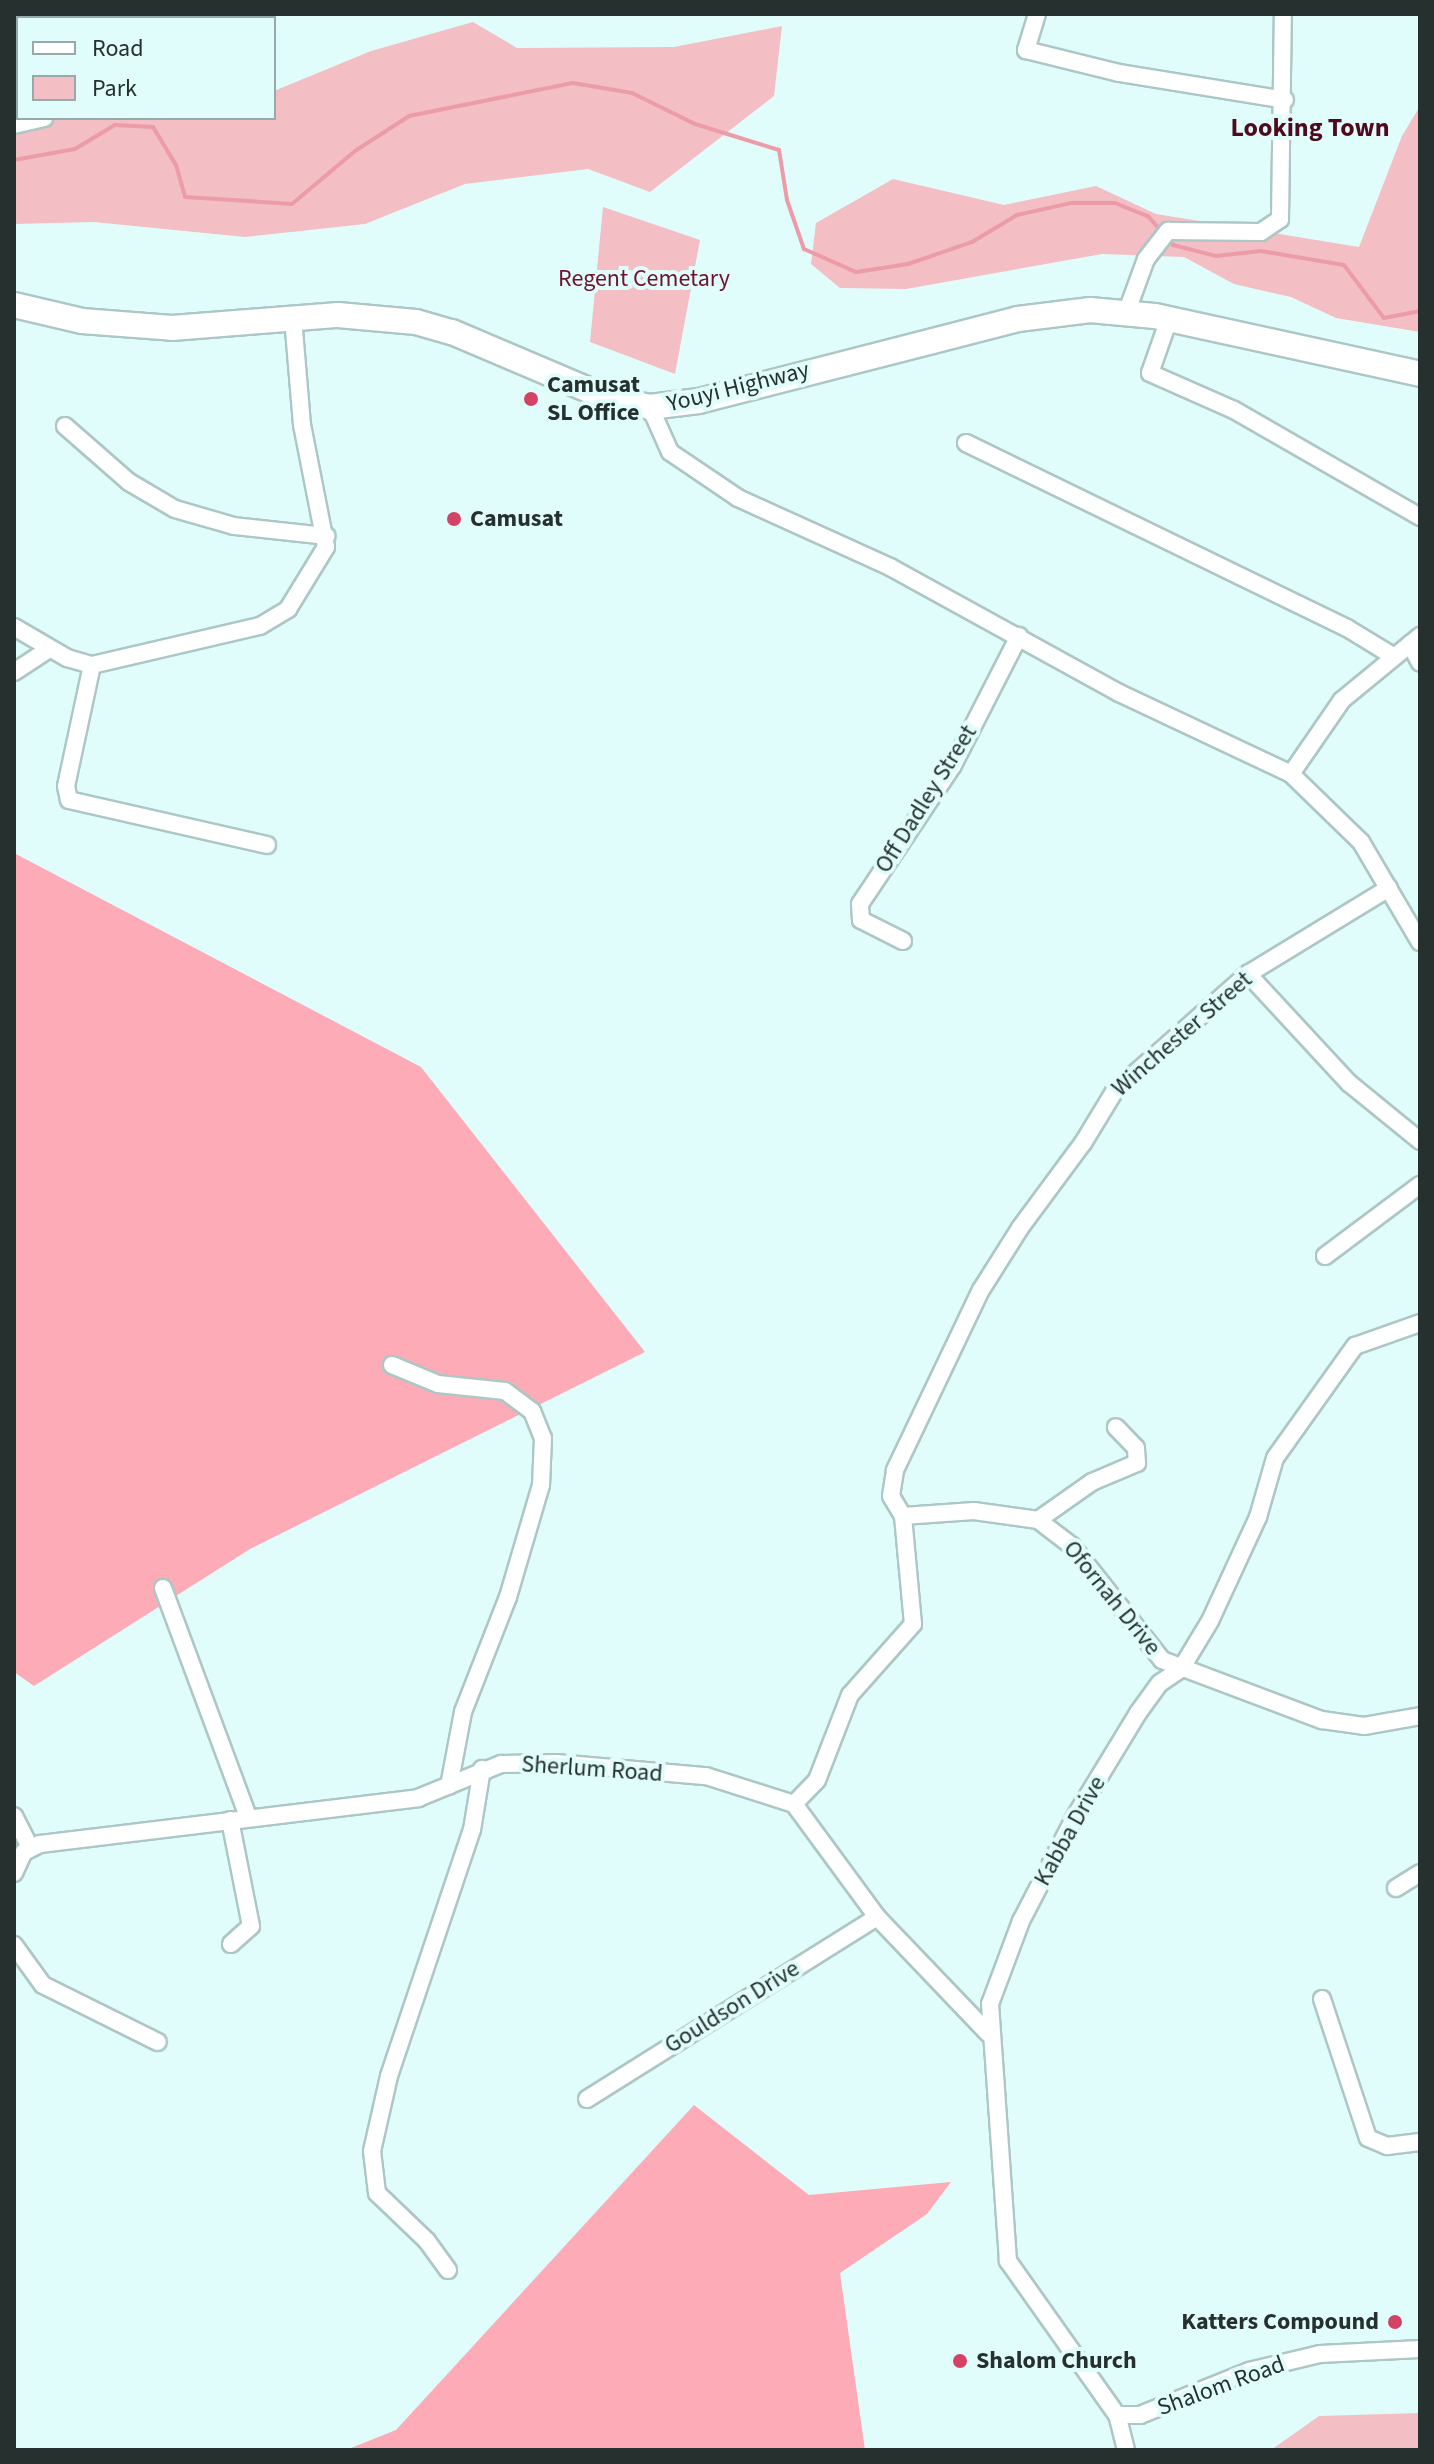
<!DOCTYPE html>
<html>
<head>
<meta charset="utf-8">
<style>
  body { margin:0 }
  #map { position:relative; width:1434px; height:2464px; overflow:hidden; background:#e1fdfb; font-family:"Source Sans 3",sans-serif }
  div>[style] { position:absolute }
  .green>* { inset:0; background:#f3bec4 }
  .forest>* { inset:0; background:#fdabb7 }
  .stream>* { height:4px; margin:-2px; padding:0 2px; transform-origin:2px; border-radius:2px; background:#ec9ca7 }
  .roads { filter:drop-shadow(2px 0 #acc7c5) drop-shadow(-2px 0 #acc7c5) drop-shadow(0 2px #acc7c5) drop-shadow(0 -2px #acc7c5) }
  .minor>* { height:16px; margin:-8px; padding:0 8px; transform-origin:8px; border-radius:8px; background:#fff }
  .primary>* { height:24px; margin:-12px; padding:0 12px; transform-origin:12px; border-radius:12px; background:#fff }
  .dots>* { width:22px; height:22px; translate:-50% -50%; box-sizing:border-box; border:4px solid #e1fdfb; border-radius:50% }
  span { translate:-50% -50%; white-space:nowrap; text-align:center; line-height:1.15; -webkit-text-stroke:8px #e1fdfb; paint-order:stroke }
  .park-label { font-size:24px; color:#6f122d }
  .poi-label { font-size:24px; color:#25302f; font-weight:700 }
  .left { translate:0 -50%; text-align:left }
  .right { translate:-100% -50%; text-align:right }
  .street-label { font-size:24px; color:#25302f }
  .neighbourhood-label { font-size:26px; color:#500a1e; font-weight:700 }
  .frame { position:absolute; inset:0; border:16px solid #25302f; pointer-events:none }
  .legend { position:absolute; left:16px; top:16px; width:260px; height:104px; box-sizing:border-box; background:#e1fdfb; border:2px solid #96aba9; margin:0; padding:10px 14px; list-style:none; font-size:24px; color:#25302f }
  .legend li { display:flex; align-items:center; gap:16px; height:40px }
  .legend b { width:40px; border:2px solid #96aba9 }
</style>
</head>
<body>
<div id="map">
  <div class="green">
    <div style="clip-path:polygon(473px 22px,517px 48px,674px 47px,782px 26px,774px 96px,650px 192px,588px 169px,465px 184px,365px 224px,245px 237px,94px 222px,14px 224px,14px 114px,18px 118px,274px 118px,274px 91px,371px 51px)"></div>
    <div style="clip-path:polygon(1420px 106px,1420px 332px,1336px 318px,1291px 297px,1234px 284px,1184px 257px,1102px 254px,906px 289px,840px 288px,811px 264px,816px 223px,893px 179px,1004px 205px,1096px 186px,1156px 214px,1359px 247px,1402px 136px)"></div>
    <div style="clip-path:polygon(603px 207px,700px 240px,675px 374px,590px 342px)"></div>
    <div style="clip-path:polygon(1420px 2413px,1420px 2450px,1271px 2450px,1319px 2416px)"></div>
  </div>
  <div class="forest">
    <div style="clip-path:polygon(14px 853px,421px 1067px,645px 1352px,250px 1549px,34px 1686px,14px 1672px)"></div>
    <div style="clip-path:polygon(694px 2105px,809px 2195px,951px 2182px,927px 2214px,840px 2273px,865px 2450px,346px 2450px,396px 2430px)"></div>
  </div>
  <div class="stream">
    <div style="left:14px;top:160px;width:62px;rotate:-10.2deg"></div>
    <div style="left:75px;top:149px;width:47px;rotate:-31deg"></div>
    <div style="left:115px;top:125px;width:38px;rotate:3deg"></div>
    <div style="left:153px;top:127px;width:44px;rotate:58.8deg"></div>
    <div style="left:176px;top:165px;width:33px;rotate:74deg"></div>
    <div style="left:185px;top:197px;width:107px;rotate:3.7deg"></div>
    <div style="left:292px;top:204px;width:82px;rotate:-40.1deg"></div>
    <div style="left:355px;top:151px;width:64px;rotate:-32.9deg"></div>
    <div style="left:409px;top:116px;width:167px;rotate:-11.4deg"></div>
    <div style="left:573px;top:83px;width:60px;rotate:9.6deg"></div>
    <div style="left:632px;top:93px;width:70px;rotate:26.2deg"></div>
    <div style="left:695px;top:124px;width:88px;rotate:17.2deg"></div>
    <div style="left:779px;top:150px;width:51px;rotate:80.9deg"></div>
    <div style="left:787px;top:200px;width:52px;rotate:70.9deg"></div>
    <div style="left:804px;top:249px;width:57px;rotate:23.9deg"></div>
    <div style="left:856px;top:272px;width:53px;rotate:-8.7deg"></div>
    <div style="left:908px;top:264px;width:68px;rotate:-19deg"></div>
    <div style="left:972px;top:242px;width:52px;rotate:-31deg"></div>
    <div style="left:1017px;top:215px;width:55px;rotate:-12.5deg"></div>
    <div style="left:1071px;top:203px;width:44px"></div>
    <div style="left:1115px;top:203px;width:35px;rotate:22deg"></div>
    <div style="left:1148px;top:216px;width:21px;rotate:49deg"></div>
    <div style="left:1168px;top:239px;width:8px;rotate:50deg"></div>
    <div style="left:1173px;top:245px;width:44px;rotate:14.3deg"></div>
    <div style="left:1216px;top:256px;width:45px;rotate:-6.3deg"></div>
    <div style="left:1261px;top:251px;width:84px;rotate:9.6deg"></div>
    <div style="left:1344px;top:265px;width:66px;rotate:53deg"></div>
    <div style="left:1384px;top:318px;width:37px;rotate:-11deg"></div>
  </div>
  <div class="roads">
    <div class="minor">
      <div style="left:1037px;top:14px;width:38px;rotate:107deg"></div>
      <div style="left:1026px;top:50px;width:96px;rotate:13.9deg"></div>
      <div style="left:1119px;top:73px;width:168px;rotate:9.2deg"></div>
      <div style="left:14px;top:125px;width:31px;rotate:-13deg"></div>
      <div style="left:1127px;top:311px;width:55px;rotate:-69.9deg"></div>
      <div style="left:1146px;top:259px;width:36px;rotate:-52deg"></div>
      <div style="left:1168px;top:231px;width:93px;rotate:0.6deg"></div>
      <div style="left:1261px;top:232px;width:23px;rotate:-34deg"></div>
      <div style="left:1280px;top:219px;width:205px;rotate:-89.2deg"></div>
      <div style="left:1169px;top:319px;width:57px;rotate:109.4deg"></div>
      <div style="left:1150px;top:373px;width:92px;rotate:23.8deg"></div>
      <div style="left:1234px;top:410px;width:215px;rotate:29.9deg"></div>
      <div style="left:650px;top:407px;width:49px;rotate:66deg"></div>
      <div style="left:670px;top:452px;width:82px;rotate:34.1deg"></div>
      <div style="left:738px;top:498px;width:167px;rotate:24.4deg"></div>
      <div style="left:890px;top:567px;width:261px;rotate:28.8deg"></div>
      <div style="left:1119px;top:693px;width:190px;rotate:25.2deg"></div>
      <div style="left:1291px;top:774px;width:98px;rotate:44.2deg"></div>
      <div style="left:1361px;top:842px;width:116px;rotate:59.5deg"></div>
      <div style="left:65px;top:426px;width:85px;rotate:41.2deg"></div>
      <div style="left:129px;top:482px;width:53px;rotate:30.4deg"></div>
      <div style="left:175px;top:509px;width:61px;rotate:16.1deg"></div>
      <div style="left:234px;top:526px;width:93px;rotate:6.2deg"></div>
      <div style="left:966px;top:443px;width:424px;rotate:25.9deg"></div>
      <div style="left:1347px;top:628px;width:54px;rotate:31.3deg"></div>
      <div style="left:14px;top:627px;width:61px;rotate:30.3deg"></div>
      <div style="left:67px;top:658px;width:26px;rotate:16deg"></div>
      <div style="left:92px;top:665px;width:172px;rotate:-13.1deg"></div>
      <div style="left:260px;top:626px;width:33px;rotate:-31deg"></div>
      <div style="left:288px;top:609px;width:73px;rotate:-58.5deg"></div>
      <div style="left:326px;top:547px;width:124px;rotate:-101.1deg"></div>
      <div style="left:302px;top:425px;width:107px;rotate:-94.8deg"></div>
      <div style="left:1410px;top:644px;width:21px;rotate:62deg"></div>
      <div style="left:92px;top:665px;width:124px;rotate:102.1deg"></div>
      <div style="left:66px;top:786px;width:14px;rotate:78deg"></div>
      <div style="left:69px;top:800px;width:203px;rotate:12.8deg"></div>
      <div style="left:14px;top:672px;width:42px;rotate:-33.3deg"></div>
      <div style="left:1291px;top:774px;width:90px;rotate:-55.4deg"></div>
      <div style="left:1342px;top:700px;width:101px;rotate:-39.4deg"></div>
      <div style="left:903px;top:941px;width:47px;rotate:-153.4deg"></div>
      <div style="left:861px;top:920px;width:16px;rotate:-94deg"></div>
      <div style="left:860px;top:904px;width:167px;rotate:-56.2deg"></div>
      <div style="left:953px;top:765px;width:145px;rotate:-62.9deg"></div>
      <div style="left:1248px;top:974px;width:149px;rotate:47.2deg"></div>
      <div style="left:1349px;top:1083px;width:92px;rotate:39.2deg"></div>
      <div style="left:1325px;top:1256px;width:119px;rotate:-36.8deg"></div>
      <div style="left:392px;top:1365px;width:50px;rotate:22.4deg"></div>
      <div style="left:438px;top:1384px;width:67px;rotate:6deg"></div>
      <div style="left:505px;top:1391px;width:34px;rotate:37deg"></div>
      <div style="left:532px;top:1411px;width:29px;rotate:68deg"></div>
      <div style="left:543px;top:1438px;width:47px;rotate:92.4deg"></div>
      <div style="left:541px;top:1485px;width:117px;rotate:106.4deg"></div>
      <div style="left:508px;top:1597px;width:123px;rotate:111.4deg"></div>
      <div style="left:463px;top:1712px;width:75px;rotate:100.7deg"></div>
      <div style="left:903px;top:1516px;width:71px;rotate:-4deg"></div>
      <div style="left:974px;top:1511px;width:65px;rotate:8deg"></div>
      <div style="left:1038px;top:1520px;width:43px;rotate:37.4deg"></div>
      <div style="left:1072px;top:1546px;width:145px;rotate:51.7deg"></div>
      <div style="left:1162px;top:1660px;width:171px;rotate:20.6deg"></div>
      <div style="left:1322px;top:1720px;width:42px;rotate:8.1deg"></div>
      <div style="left:1364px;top:1726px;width:57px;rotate:-10.1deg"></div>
      <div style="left:1038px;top:1520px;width:66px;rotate:-35.1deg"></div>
      <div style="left:1092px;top:1482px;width:49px;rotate:-22.9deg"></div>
      <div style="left:1137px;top:1463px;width:15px;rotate:-94deg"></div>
      <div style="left:1136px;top:1448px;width:29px;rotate:-134deg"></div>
      <div style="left:163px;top:1588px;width:244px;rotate:69.6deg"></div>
      <div style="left:794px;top:1804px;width:33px;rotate:-46deg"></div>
      <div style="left:817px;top:1780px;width:91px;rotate:-68.8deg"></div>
      <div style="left:850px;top:1695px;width:95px;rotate:-48.4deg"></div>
      <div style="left:913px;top:1624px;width:108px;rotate:-95.3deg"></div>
      <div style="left:903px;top:1516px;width:23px;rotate:-121deg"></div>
      <div style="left:891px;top:1496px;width:26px;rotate:-81deg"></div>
      <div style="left:895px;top:1470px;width:199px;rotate:-64.5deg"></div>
      <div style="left:981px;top:1290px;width:73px;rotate:-57.8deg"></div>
      <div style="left:1020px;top:1228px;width:106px;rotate:-53.5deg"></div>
      <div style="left:1083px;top:1143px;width:60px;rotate:-58.7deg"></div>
      <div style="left:1114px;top:1092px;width:179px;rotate:-41.4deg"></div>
      <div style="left:1248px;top:974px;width:165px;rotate:-31.4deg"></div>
      <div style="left:14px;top:1816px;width:35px;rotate:63deg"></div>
      <div style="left:230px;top:1820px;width:108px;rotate:78.8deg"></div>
      <div style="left:251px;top:1926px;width:27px;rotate:138deg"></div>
      <div style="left:14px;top:1873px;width:23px;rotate:-65deg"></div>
      <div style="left:24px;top:1852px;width:18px;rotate:-27deg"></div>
      <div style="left:40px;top:1844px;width:381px;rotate:-6.9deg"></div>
      <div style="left:418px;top:1798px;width:90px;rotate:-22.3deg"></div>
      <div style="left:501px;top:1764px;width:55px;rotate:-1deg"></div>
      <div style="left:556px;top:1763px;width:151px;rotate:5deg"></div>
      <div style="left:706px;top:1776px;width:92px;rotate:17.7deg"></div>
      <div style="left:794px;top:1804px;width:140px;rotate:53.7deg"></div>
      <div style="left:877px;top:1917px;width:161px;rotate:46.3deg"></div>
      <div style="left:1396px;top:1888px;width:28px;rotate:-32deg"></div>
      <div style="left:14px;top:1945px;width:49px;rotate:54.1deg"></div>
      <div style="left:43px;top:1985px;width:128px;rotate:26.4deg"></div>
      <div style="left:1322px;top:1999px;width:146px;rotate:71.7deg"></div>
      <div style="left:1368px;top:2138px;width:21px;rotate:23deg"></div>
      <div style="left:1387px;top:2146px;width:33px;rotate:-7deg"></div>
      <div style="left:587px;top:2099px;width:342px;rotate:-32.1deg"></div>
      <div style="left:448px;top:2270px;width:36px;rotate:-126deg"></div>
      <div style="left:427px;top:2241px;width:69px;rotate:-136.2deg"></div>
      <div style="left:377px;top:2193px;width:42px;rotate:-96.8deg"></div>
      <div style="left:372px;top:2151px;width:77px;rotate:-77.2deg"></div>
      <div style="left:389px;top:2076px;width:260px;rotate:-71.4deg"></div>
      <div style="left:472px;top:1830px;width:62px;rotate:-80.7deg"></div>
      <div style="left:1117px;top:2415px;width:23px"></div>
      <div style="left:1140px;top:2415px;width:118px;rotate:-22deg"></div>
      <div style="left:1249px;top:2371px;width:73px;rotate:-13.5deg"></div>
      <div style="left:1320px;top:2354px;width:100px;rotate:-2.9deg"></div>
      <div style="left:1126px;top:2450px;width:36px;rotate:-104deg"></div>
      <div style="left:1117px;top:2415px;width:189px;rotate:-125.3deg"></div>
      <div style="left:1008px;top:2261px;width:258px;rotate:-94deg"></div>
      <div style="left:990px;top:2004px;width:89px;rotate:-69.5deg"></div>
      <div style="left:1021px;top:1921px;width:119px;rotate:-62.6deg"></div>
      <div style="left:1076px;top:1815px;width:119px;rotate:-58.7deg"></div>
      <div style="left:1138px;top:1713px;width:37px;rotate:-54deg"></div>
      <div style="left:1160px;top:1683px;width:25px;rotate:-34deg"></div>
      <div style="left:1181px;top:1669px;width:56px;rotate:-58.9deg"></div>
      <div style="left:1210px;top:1621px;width:115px;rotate:-65.2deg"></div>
      <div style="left:1258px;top:1517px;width:61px;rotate:-73.9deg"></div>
      <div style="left:1275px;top:1458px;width:138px;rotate:-54.5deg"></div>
      <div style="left:1355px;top:1346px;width:69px;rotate:-19.5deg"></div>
    </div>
    <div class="primary">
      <div style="left:14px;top:305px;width:70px;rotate:13.2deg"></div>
      <div style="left:82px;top:321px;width:90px;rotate:4.4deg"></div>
      <div style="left:172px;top:328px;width:167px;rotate:-4.5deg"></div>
      <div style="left:338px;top:315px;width:78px;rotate:5.1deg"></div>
      <div style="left:416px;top:322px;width:37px;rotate:16deg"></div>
      <div style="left:452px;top:332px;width:172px;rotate:23deg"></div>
      <div style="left:610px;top:399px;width:41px;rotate:11.3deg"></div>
      <div style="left:650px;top:407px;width:49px;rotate:-7deg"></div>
      <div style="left:699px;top:401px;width:329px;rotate:-14.4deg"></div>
      <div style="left:1018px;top:319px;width:73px;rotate:-7.1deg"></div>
      <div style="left:1090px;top:310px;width:65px;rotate:5.3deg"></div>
      <div style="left:1155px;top:316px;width:271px;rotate:12.3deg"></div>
    </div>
  </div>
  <div class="dots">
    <div style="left:531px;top:399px;background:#d24365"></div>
    <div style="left:454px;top:519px;background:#d24365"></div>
    <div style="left:1395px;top:2322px;background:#d24365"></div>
    <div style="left:960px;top:2361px;background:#d24365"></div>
  </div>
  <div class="park-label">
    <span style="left:644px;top:279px">Regent Cemetary</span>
  </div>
  <div class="poi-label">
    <span class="left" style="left:547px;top:399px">Camusat<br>SL Office</span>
    <span class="left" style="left:470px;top:519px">Camusat</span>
    <span class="right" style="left:1379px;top:2322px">Katters Compound</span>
    <span class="left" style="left:976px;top:2361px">Shalom Church</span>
  </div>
  <div class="street-label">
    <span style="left:738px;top:387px;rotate:-14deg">Youyi Highway</span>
    <span style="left:926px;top:799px;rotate:-58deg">Off Dadley Street</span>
    <span style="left:1182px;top:1034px;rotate:-41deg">Winchester Street</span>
    <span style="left:1112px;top:1598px;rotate:51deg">Ofornah Drive</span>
    <span style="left:592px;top:1769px;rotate:4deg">Sherlum Road</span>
    <span style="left:1070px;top:1831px;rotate:-61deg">Kabba Drive</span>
    <span style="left:732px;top:2007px;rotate:-32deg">Gouldson Drive</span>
    <span style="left:1221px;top:2386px;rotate:-20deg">Shalom Road</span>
  </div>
  <div class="neighbourhood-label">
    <span style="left:1310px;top:128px">Looking Town</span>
  </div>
  <div class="frame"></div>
  <ul class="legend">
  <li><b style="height:10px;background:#fff"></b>Road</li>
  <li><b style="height:22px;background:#f3bec4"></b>Park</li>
  </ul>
</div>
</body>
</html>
